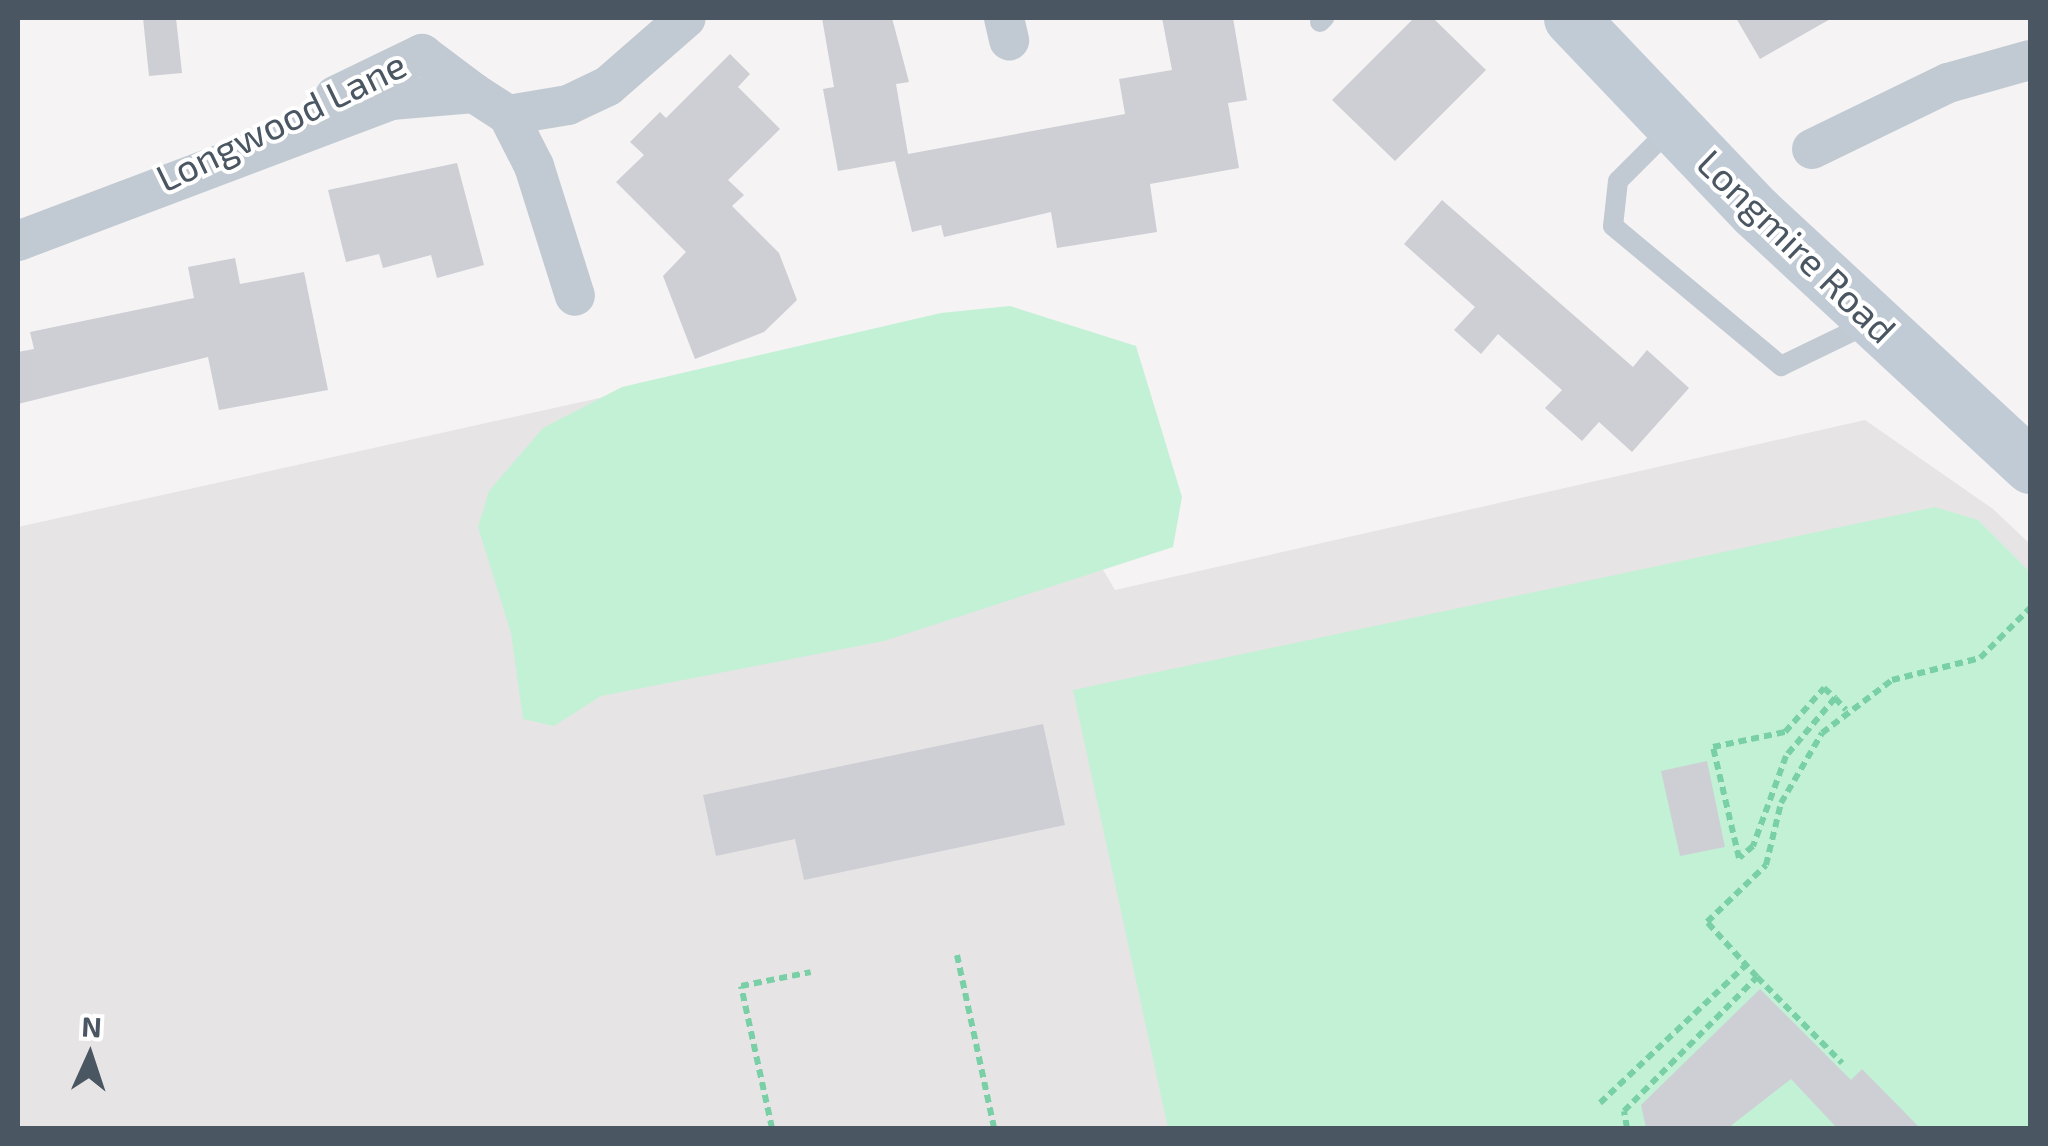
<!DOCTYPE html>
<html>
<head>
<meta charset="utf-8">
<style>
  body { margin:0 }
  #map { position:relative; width:2048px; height:1146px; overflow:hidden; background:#f5f3f3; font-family:"Exo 2",sans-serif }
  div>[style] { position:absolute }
  .education>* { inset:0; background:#e6e4e5 }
  .green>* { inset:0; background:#c3f1d5 }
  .building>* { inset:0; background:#cdcfd5 }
  .path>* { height:6px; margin-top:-3px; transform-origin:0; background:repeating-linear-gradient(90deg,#7ad0a6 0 8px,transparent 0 13px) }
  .lane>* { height:20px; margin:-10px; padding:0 10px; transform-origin:10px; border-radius:10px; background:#c1cad2 }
  .street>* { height:40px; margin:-20px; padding:0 20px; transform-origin:20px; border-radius:20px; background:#c1cad2 }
  .secondary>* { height:55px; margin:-27.5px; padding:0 27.5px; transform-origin:27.5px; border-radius:27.5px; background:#c1cbd6 }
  span { translate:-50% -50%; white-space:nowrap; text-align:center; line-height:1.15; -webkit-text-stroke:8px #fff; paint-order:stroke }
  .street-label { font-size:38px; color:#4a5661 }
  .frame { position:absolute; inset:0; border:20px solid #4a5661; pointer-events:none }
  .north { position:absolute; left:40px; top:1006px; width:100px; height:100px; -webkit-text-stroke:8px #fff; paint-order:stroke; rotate:3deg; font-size:28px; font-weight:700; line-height:40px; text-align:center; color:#4a5661 }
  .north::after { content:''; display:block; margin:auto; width:35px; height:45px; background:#4a5661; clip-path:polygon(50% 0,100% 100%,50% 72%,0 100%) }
</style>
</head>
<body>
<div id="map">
  <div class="education">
    <div style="clip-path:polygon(955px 319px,1115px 590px,1865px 420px,1993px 509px,2030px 544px,2030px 1128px,18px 1128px,18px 527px)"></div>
  </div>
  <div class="green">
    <div style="clip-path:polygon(1010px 306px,1136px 346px,1182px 497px,1173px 547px,884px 641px,601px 696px,554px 726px,523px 719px,511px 633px,478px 527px,489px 491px,543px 428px,622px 387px,941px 313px)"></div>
    <div style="clip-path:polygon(1935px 507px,1978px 520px,2030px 572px,2030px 1128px,1168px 1128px,1073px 690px)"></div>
  </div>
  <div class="building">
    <div style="clip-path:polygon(143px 18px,176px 18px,182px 73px,149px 76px)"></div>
    <div style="clip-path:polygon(822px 18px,892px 18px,909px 82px,896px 84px,908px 154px,1125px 114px,1119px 79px,1172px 70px,1162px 18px,1233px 18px,1247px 100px,1228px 103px,1239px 168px,1150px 184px,1157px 232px,1057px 248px,1051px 212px,944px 237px,941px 225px,912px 232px,895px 161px,838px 171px,823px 89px,834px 87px)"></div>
    <div style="clip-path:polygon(1414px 18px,1433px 18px,1486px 70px,1395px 161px,1332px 100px)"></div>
    <div style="clip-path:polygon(1736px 18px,1832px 18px,1760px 59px)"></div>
    <div style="clip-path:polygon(730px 54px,750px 74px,738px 87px,780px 129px,728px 180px,744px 195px,732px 206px,779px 253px,797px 300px,764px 332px,695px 359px,663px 276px,686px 252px,616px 182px,644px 155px,630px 142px,660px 112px,666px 118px)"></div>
    <div style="clip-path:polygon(457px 163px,484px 265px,437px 278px,431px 255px,383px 268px,379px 254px,346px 262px,328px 190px)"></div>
    <div style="clip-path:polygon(1442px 200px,1633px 367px,1647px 350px,1689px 388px,1632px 452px,1599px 422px,1582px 441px,1545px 408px,1562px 390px,1498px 334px,1481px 354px,1454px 330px,1475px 307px,1404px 244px)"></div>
    <div style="clip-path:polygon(235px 258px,240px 284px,304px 272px,328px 390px,219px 410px,208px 357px,18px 404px,18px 352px,34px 349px,30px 332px,194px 298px,188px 267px)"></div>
    <div style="clip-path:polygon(1043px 724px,1065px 825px,804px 880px,795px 839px,716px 856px,703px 795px)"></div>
    <div style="clip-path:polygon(1707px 761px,1725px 847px,1680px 856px,1661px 771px)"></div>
    <div style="clip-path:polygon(1760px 989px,1851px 1080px,1862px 1069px,1920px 1128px,1837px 1128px,1791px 1079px,1728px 1128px,1646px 1128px,1641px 1105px)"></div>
  </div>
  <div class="path">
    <div style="left:1835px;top:698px;width:76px;rotate:130.2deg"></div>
    <div style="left:1786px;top:756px;width:96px;rotate:110.1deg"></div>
    <div style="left:1753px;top:846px;width:18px;rotate:139deg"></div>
    <div style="left:1739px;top:858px;width:114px;rotate:-103.2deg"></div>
    <div style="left:1713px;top:747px;width:74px;rotate:-11.8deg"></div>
    <div style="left:1785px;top:732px;width:59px;rotate:-48.4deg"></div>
    <div style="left:1824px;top:688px;width:15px;rotate:42deg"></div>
    <div style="left:1835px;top:698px;width:16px;rotate:47deg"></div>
    <div style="left:957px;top:955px;width:177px;rotate:77.9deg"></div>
    <div style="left:1757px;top:977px;width:121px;rotate:45.3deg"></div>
    <div style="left:1600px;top:1103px;width:201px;rotate:-43.4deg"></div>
    <div style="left:772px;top:1128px;width:145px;rotate:-102.3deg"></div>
    <div style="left:741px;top:986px;width:71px;rotate:-11.3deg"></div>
    <div style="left:1627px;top:1128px;width:17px;rotate:-100deg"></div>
    <div style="left:1624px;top:1111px;width:189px;rotate:-45.2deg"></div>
    <div style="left:1757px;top:977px;width:74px;rotate:-132.3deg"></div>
    <div style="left:1707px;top:922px;width:82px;rotate:-44deg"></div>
    <div style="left:1766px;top:865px;width:64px;rotate:-76.4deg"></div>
    <div style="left:1781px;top:803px;width:81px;rotate:-59.6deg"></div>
    <div style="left:1822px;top:733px;width:88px;rotate:-37.1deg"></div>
    <div style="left:1892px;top:680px;width:91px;rotate:-14deg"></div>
    <div style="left:1980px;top:658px;width:71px;rotate:-45deg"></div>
  </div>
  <div class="lane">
    <div style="left:1320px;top:22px;width:6px;rotate:-45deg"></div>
    <div style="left:1671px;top:128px;width:75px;rotate:135deg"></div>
    <div style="left:1618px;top:181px;width:45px;rotate:96.3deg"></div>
    <div style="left:1613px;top:226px;width:219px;rotate:39.8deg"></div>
    <div style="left:1781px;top:366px;width:97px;rotate:-25.8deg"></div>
  </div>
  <div class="street">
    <div style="left:1004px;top:18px;width:23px;rotate:77deg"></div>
    <div style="left:335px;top:96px;width:97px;rotate:-25.8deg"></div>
    <div style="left:422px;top:54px;width:65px;rotate:36.9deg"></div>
    <div style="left:508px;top:115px;width:57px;rotate:63deg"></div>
    <div style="left:534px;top:166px;width:136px;rotate:72.5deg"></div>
    <div style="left:1812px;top:149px;width:151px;rotate:-25.9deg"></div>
    <div style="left:1948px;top:83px;width:85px;rotate:-15.7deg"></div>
    <div style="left:18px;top:241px;width:399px;rotate:-20.7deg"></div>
    <div style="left:391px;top:100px;width:83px;rotate:-4.8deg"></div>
    <div style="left:474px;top:93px;width:40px;rotate:32.9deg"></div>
    <div style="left:508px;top:115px;width:61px;rotate:-9.5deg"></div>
    <div style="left:568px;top:105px;width:44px;rotate:-25.4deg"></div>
    <div style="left:608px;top:86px;width:103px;rotate:-41.1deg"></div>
  </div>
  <div class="secondary">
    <div style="left:1571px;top:18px;width:268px;rotate:46.4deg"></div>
    <div style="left:1756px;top:212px;width:374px;rotate:42.8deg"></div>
  </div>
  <div class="street-label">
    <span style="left:281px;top:121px;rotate:-26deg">Longwood Lane</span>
    <span style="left:1797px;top:246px;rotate:44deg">Longmire Road</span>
  </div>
  <div class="frame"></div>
  <div class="north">N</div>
</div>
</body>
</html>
